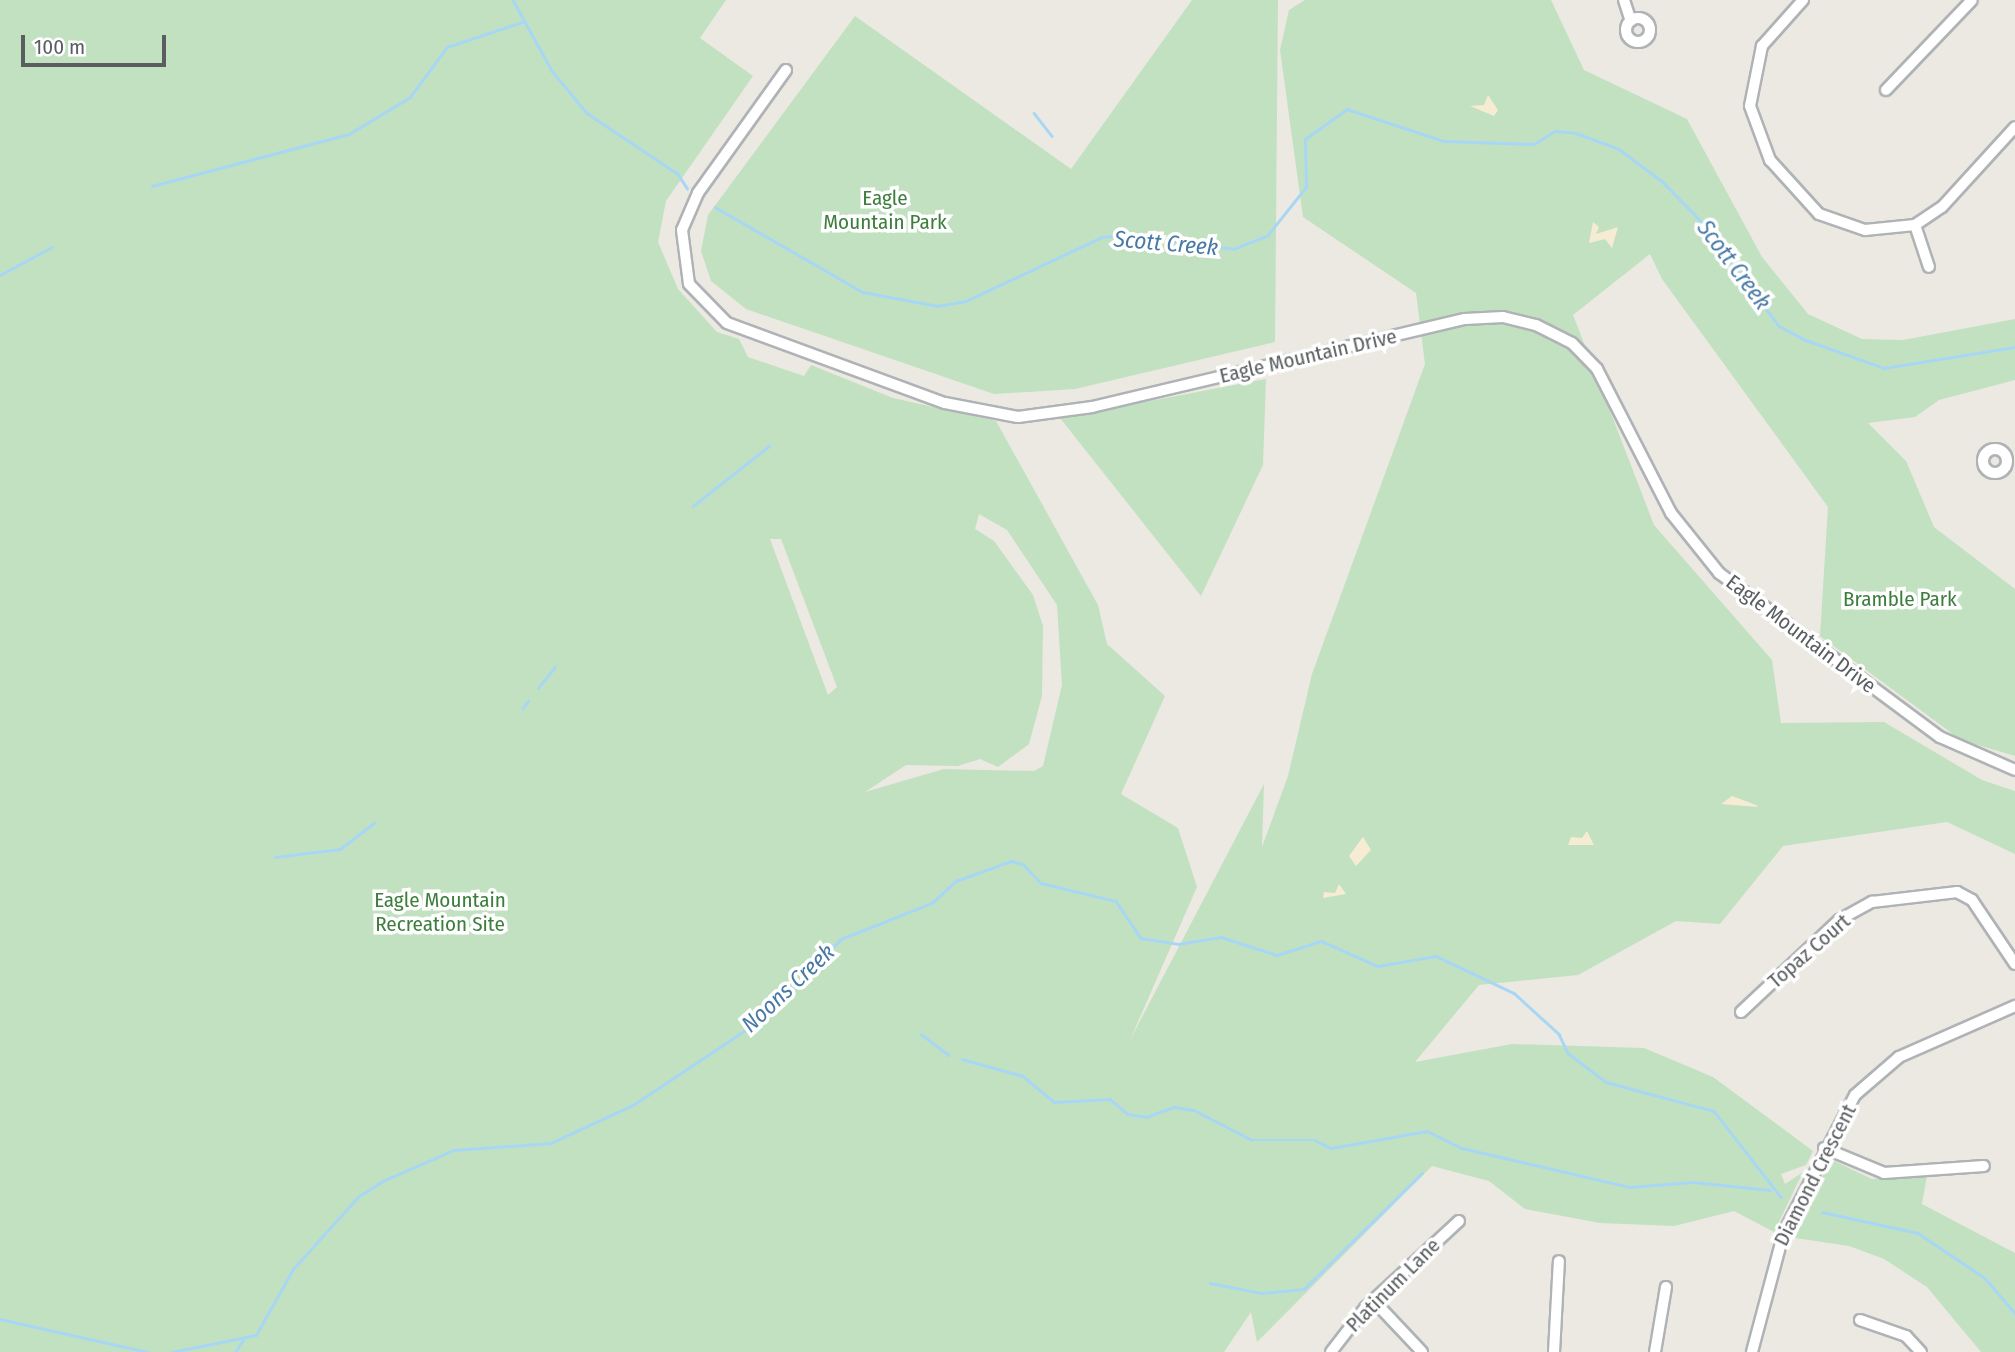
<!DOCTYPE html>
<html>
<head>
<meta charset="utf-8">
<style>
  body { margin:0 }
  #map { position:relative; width:2015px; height:1352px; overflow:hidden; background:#ebe9e2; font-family:"Fira Sans Condensed",sans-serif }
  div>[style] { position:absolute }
  .green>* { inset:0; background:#c2e1c1 }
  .sand>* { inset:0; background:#f6ecd3 }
  .stream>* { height:2.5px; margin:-1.25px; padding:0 1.25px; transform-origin:1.25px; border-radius:1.25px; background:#a8d7f5 }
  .roads { filter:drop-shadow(2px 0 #afb3b6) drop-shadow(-2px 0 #afb3b6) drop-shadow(0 2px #afb3b6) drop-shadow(0 -2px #afb3b6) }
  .minor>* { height:10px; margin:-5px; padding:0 5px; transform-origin:5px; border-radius:5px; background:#fff }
  .minor>.ring { margin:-5px; padding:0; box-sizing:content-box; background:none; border:10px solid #fff; border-radius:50% }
  span { translate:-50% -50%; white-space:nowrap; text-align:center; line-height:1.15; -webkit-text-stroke:7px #fff; paint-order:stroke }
  .park-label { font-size:21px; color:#3d7e3d }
  .street-label { font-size:21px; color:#5a5e61 }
  .water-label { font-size:23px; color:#4879a5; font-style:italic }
  .scale { position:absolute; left:21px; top:35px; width:145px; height:32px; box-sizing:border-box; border:4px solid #5a5e61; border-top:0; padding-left:9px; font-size:21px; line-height:24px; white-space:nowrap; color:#5a5e61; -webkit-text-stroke:5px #fff; paint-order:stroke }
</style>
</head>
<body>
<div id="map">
  <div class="green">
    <div style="clip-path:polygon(evenodd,0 0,726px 0,700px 38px,753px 76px,666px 201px,658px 242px,678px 289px,717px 332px,739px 339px,748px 357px,804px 376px,811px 365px,893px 398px,996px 421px,1098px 605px,1107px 644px,1165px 696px,1121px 794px,1178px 828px,1197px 887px,1130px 1040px,1264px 784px,1262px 847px,1288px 776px,1312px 674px,1425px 364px,1416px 293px,1303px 217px,1280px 50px,1289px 10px,1305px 0,1551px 0,1584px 70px,1687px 119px,1762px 257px,1808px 314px,1862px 339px,1903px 340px,2015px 319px,2015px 380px,1939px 400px,1915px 417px,1868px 423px,1906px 461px,1934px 527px,2015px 589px,2015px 756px,1961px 740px,1820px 636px,1828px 507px,1662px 279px,1650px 254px,1573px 315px,1654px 525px,1772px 660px,1781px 723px,1884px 722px,1982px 780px,2015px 791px,2015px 854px,1947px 822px,1783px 846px,1720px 924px,1676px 921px,1578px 975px,1479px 985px,1415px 1062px,1512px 1044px,1644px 1048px,1713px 1077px,1813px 1151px,1806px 1165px,1781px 1174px,1785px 1184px,1803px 1172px,1774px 1232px,1734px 1211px,1674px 1226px,1600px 1223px,1525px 1209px,1489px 1181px,1432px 1166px,1257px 1342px,1251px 1312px,1224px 1352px,0 1352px,0 0,979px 514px,1007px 530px,1057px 605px,1062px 685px,1043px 766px,1034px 771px,944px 769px,865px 792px,906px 765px,958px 766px,980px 759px,998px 767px,1029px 744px,1042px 696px,1043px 626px,1033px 595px,994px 541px,975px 529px,979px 514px,0 0,770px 539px,781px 539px,837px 687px,828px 695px,770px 539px)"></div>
    <div style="clip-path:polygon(1192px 0,1278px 0,1275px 342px,1075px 389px,994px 394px,746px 309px,711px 281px,701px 251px,708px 215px,855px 16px,1071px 169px)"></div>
    <div style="clip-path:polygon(1266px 379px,1263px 465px,1201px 596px,1060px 418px)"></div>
    <div style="clip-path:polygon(1830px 1159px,1872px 1179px,1927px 1176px,1922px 1204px,2015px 1253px,2015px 1352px,1981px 1352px,1927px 1287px,1884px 1259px,1849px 1246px,1795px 1238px)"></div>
  </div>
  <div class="sand">
    <div style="clip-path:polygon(1488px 95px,1498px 110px,1494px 116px,1470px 106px,1484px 105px)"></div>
    <div style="clip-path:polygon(1593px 222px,1599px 227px,1596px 234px,1618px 227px,1612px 248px,1605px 239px,1589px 243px)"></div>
    <div style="clip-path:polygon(1732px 796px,1756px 805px,1758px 807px,1721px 804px)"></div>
    <div style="clip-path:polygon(1587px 831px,1594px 845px,1568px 845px,1571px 837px,1582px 838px)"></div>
    <div style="clip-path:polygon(1363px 837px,1371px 850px,1356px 866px,1349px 856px)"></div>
    <div style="clip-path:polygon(1339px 884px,1346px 894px,1323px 898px,1324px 892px,1335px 893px)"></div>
  </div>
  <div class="stream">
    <div style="left:513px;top:0;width:81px;rotate:61.2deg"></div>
    <div style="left:552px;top:71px;width:55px;rotate:50.2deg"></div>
    <div style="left:587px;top:113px;width:110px;rotate:33.8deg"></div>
    <div style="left:678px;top:174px;width:17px;rotate:57deg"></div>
    <div style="left:1034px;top:113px;width:29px;rotate:52deg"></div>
    <div style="left:152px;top:186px;width:204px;rotate:-14.8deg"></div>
    <div style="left:349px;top:134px;width:71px;rotate:-31.2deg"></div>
    <div style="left:410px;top:97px;width:62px;rotate:-53.5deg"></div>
    <div style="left:447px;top:47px;width:79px;rotate:-18.4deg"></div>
    <div style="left:715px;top:207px;width:171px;rotate:29.9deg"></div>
    <div style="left:863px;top:292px;width:76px;rotate:10.6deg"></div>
    <div style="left:938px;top:306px;width:28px;rotate:-10deg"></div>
    <div style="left:966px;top:301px;width:150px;rotate:-25.2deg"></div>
    <div style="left:1102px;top:237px;width:24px;rotate:-5deg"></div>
    <div style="left:1126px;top:235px;width:109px;rotate:7.4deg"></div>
    <div style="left:1234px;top:249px;width:35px;rotate:-22deg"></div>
    <div style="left:1267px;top:236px;width:63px;rotate:-51.5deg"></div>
    <div style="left:1306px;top:187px;width:48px;rotate:-91.2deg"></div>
    <div style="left:1305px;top:139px;width:52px;rotate:-35.5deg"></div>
    <div style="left:1347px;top:109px;width:102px;rotate:18.3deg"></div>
    <div style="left:1444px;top:141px;width:90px;rotate:1.9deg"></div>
    <div style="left:1534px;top:144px;width:25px;rotate:-32deg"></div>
    <div style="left:1555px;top:131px;width:21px;rotate:5deg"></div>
    <div style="left:1576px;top:133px;width:46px;rotate:20.4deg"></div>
    <div style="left:1619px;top:149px;width:55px;rotate:36.9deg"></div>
    <div style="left:1663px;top:182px;width:53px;rotate:45.8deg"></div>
    <div style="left:1700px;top:220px;width:132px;rotate:53.3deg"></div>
    <div style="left:1779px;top:326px;width:27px;rotate:28deg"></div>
    <div style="left:1803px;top:339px;width:86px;rotate:19.7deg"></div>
    <div style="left:1884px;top:368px;width:133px;rotate:-9.1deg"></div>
    <div style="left:0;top:275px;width:59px;rotate:-28.3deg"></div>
    <div style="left:693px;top:506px;width:97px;rotate:-38.3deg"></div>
    <div style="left:538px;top:688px;width:27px;rotate:-51deg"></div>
    <div style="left:522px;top:709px;width:10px;rotate:-53deg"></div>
    <div style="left:275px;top:857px;width:65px;rotate:-7deg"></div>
    <div style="left:340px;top:849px;width:43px;rotate:-37.4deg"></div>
    <div style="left:921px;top:1034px;width:35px;rotate:37deg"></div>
    <div style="left:962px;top:1059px;width:63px;rotate:15.6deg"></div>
    <div style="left:1023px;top:1076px;width:40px;rotate:40deg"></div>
    <div style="left:1054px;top:1102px;width:56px;rotate:-3.1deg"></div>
    <div style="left:1110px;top:1099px;width:23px;rotate:40deg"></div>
    <div style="left:1128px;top:1114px;width:18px;rotate:9deg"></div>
    <div style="left:1146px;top:1117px;width:30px;rotate:-20deg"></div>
    <div style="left:1174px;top:1107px;width:20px;rotate:9deg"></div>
    <div style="left:1194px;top:1110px;width:65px;rotate:27.3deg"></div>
    <div style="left:1252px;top:1140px;width:63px"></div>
    <div style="left:1315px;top:1140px;width:18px;rotate:27deg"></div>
    <div style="left:1331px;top:1148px;width:97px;rotate:-10deg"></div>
    <div style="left:1427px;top:1131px;width:39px;rotate:26deg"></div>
    <div style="left:1462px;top:1148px;width:171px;rotate:13.1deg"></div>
    <div style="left:1629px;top:1187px;width:64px;rotate:-4.5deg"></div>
    <div style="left:1693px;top:1182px;width:77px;rotate:5.9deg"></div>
    <div style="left:1822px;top:1212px;width:98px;rotate:12.3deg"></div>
    <div style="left:1918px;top:1233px;width:81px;rotate:33.9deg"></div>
    <div style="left:1985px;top:1278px;width:46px;rotate:49.4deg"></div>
    <div style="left:1210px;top:1283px;width:53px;rotate:10.9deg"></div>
    <div style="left:1262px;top:1293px;width:42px;rotate:-5.4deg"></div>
    <div style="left:1304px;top:1289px;width:165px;rotate:-44.5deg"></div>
    <div style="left:0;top:1319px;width:152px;rotate:12.6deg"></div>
    <div style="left:172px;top:1352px;width:86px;rotate:-11.4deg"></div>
    <div style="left:256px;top:1335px;width:76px;rotate:-60.7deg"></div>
    <div style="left:293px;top:1269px;width:98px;rotate:-47.9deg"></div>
    <div style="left:359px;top:1196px;width:28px;rotate:-32deg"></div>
    <div style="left:383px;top:1181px;width:77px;rotate:-23.6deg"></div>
    <div style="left:454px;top:1150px;width:97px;rotate:-4.1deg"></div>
    <div style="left:551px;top:1143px;width:90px;rotate:-24.9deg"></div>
    <div style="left:633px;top:1105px;width:155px;rotate:-33.7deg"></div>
    <div style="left:762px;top:1019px;width:112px;rotate:-45.4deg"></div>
    <div style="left:841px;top:939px;width:98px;rotate:-21.6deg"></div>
    <div style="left:932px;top:903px;width:33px;rotate:-43deg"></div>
    <div style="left:956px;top:881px;width:59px;rotate:-20deg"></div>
    <div style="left:1011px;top:861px;width:12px;rotate:14deg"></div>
    <div style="left:1023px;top:864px;width:26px;rotate:47deg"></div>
    <div style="left:1041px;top:883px;width:77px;rotate:13.5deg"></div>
    <div style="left:1116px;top:901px;width:45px;rotate:56deg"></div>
    <div style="left:1141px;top:938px;width:37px;rotate:9deg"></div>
    <div style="left:1178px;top:944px;width:44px;rotate:-9.2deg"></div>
    <div style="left:1221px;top:937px;width:59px;rotate:17.8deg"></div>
    <div style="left:1277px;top:955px;width:46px;rotate:-17.7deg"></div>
    <div style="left:1321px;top:941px;width:62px;rotate:23.7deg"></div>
    <div style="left:1378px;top:966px;width:59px;rotate:-9.8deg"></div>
    <div style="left:1436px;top:956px;width:86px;rotate:25.4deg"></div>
    <div style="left:1514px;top:993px;width:61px;rotate:42.3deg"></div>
    <div style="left:1559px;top:1034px;width:21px;rotate:65deg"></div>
    <div style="left:1568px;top:1053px;width:48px;rotate:37.3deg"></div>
    <div style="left:1606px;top:1082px;width:112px;rotate:15deg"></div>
    <div style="left:1714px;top:1111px;width:109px;rotate:52.1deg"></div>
    <div style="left:235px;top:1352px;width:14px;rotate:-56deg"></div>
  </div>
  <div class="roads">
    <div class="minor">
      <div style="left:1624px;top:0;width:22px;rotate:72deg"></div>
      <div style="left:1803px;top:0;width:62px;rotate:131.7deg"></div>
      <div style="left:1762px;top:46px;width:61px;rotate:101.3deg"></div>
      <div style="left:1750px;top:106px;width:58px;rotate:69.7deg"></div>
      <div style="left:1770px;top:160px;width:73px;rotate:47.8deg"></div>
      <div style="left:1819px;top:214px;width:49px;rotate:19.2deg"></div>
      <div style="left:1865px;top:230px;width:50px;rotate:-5.7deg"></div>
      <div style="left:1915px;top:225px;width:32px;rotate:-34deg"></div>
      <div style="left:1942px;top:207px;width:108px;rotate:-47.6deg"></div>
      <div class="ring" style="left:1626px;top:18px;width:14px;height:14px"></div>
      <div style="left:786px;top:70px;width:151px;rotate:125.6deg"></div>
      <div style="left:698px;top:193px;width:40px;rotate:113.4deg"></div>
      <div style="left:682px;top:230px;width:54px;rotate:82.6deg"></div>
      <div style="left:689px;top:284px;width:54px;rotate:45.7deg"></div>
      <div style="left:727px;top:323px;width:232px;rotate:20.2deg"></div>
      <div style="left:945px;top:403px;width:74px;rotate:10.9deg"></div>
      <div style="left:1018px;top:417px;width:75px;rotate:-7.7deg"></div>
      <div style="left:1092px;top:407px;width:383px;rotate:-13.3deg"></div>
      <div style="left:1465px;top:319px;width:38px;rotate:-3deg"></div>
      <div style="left:1503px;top:317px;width:34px;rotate:14deg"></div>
      <div style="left:1536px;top:325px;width:40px;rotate:26.6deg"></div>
      <div style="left:1572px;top:343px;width:36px;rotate:46deg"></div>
      <div style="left:1597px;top:369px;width:162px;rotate:62.8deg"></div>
      <div style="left:1671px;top:513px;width:77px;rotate:51.3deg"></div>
      <div style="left:1719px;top:573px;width:275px;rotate:36.6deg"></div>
      <div style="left:1940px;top:737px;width:82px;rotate:23.7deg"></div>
      <div style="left:1886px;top:90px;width:124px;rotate:-46.3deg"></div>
      <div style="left:1915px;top:225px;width:44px;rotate:71.6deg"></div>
      <div class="ring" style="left:1983px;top:449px;width:14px;height:14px"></div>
      <div style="left:1741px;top:1012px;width:134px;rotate:-43.2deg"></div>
      <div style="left:1839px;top:920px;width:38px;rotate:-29deg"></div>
      <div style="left:1872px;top:902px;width:86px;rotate:-6.7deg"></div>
      <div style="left:1957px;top:892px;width:17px;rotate:28deg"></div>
      <div style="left:1972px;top:900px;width:77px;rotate:56.1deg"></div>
      <div style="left:1824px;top:1148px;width:65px;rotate:22.6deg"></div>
      <div style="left:1884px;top:1173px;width:100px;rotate:-4deg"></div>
      <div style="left:1374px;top:1301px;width:70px;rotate:46.7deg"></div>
      <div style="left:1860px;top:1320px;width:49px;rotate:19.2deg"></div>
      <div style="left:1906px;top:1336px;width:22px;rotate:47deg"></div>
      <div style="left:1331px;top:1352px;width:56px;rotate:-52.3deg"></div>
      <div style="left:1365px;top:1308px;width:128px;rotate:-42.8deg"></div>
      <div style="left:1554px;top:1352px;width:91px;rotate:-86.9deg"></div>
      <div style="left:1655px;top:1352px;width:66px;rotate:-80.4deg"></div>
      <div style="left:1752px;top:1352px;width:124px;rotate:-75.1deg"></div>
      <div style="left:1784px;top:1232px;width:154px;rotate:-62.6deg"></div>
      <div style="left:1855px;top:1095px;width:58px;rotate:-40.8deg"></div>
      <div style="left:1899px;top:1057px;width:127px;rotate:-23.7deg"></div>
    </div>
  </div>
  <div class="park-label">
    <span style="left:885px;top:210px">Eagle<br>Mountain Park</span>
    <span style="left:1900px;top:599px">Bramble Park</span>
    <span style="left:440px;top:912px">Eagle Mountain<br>Recreation Site</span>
  </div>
  <div class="street-label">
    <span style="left:1308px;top:356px;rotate:-13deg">Eagle Mountain Drive</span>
    <span style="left:1801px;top:634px;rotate:37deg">Eagle Mountain Drive</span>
    <span style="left:1809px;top:951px;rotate:-41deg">Topaz Court</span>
    <span style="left:1815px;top:1175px;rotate:-63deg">Diamond Crescent</span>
    <span style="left:1393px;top:1285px;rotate:-45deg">Platinum Lane</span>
  </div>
  <div class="water-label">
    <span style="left:1166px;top:243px;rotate:5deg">Scott Creek</span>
    <span style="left:1734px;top:265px;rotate:53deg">Scott Creek</span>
    <span style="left:788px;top:988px;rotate:-43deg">Noons Creek</span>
  </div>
  <div class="scale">100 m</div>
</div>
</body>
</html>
